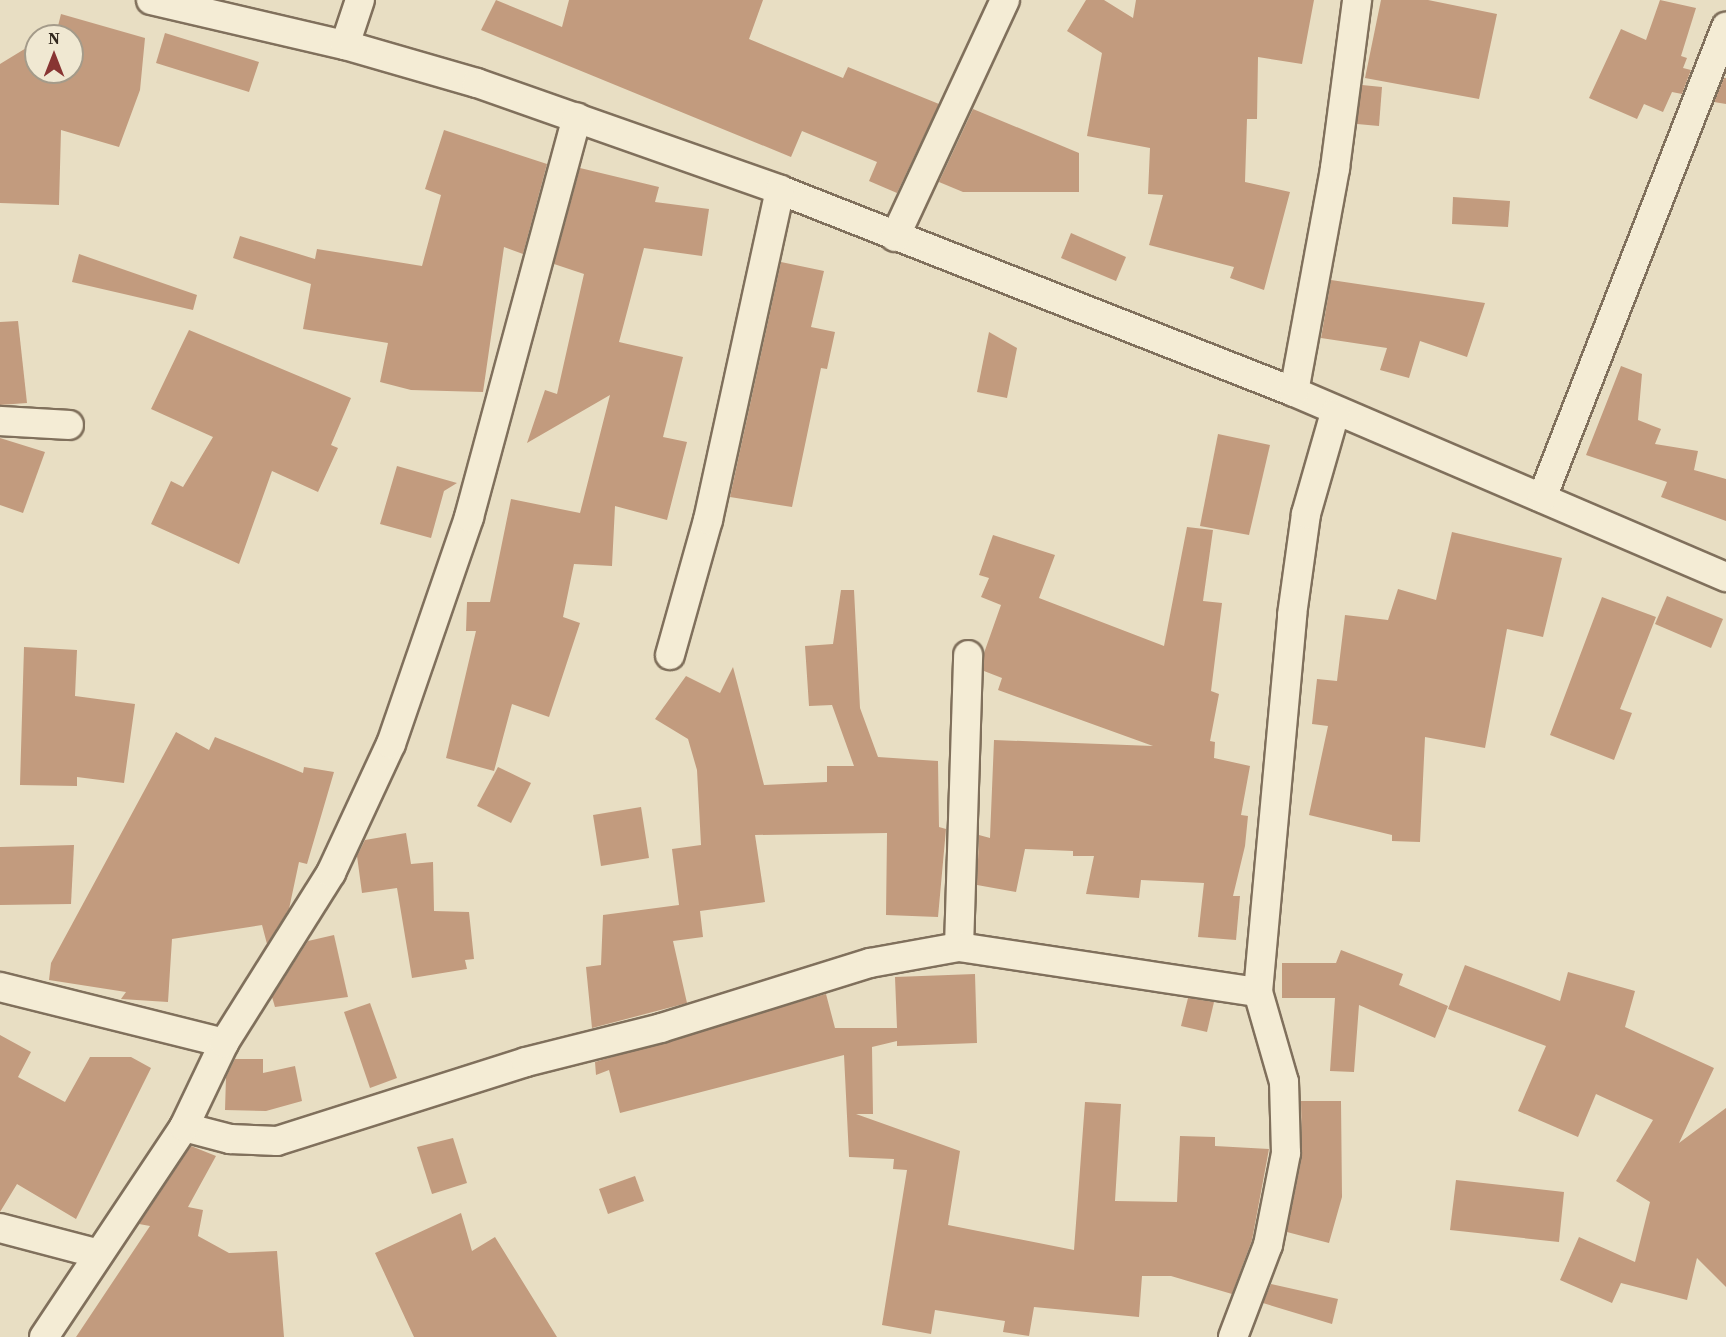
<!DOCTYPE html>
<html>
<head>
<meta charset="utf-8">
<style>
  body { margin:0 }
  #map { position:relative; width:1726px; height:1337px; overflow:hidden; background:#e8dec3; font-family:"Source Serif 4",serif }
  div>[style] { position:absolute }
  .building>* { inset:0; background:#c29b7e }
  .roads { filter:drop-shadow(2px 0 #80705c) drop-shadow(-2px 0 #80705c) drop-shadow(0 2px #80705c) drop-shadow(0 -2px #80705c) }
  .street>* { height:28px; margin:-14px; padding:0 14px; transform-origin:14px; border-radius:14px; background:#f4ecd5 }
  span { translate:-50% -50%; white-space:nowrap; text-align:center; line-height:1.15; -webkit-text-stroke:4.5px #f0e8d2; paint-order:stroke }
  .north { position:absolute; left:24px; top:24px; width:60px; height:60px; box-sizing:border-box; background:#f0e8d2; border:2px solid #a49b8a; border-radius:50%; rotate:0deg; font-size:16px; font-weight:700; line-height:24px; text-align:center; color:#32281e }
  .north::after { content:''; display:block; margin:auto; width:21px; height:27px; background:#883533; clip-path:polygon(50% 0,100% 100%,50% 72%,0 100%) }
</style>
</head>
<body>
<div id="map">
  <div class="building">
    <div style="clip-path:polygon(496px 0,562px 27px,569px 0,763px 0,749px 39px,843px 78px,848px 67px,939px 104px,897px 193px,869px 181px,877px 162px,802px 131px,791px 157px,481px 30px)"></div>
    <div style="clip-path:polygon(1086px 0,1104px 0,1133px 18px,1136px 0,1314px 0,1302px 64px,1258px 57px,1257px 119px,1247px 119px,1245px 182px,1290px 192px,1264px 290px,1230px 278px,1234px 267px,1149px 245px,1163px 195px,1148px 194px,1150px 148px,1087px 136px,1102px 53px,1067px 31px)"></div>
    <div style="clip-path:polygon(1381px 0,1428px 0,1497px 14px,1479px 99px,1365px 78px)"></div>
    <div style="clip-path:polygon(1660px 0,1696px 8px,1681px 56px,1687px 58px,1683px 68px,1691px 70px,1682px 94px,1672px 92px,1663px 112px,1644px 104px,1637px 119px,1589px 98px,1621px 29px,1646px 40px)"></div>
    <div style="clip-path:polygon(61px 14px,145px 38px,140px 90px,119px 147px,61px 130px,59px 205px,0 203px,0 64px,36px 42px,36px 72px,72px 72px,72px 36px,46px 36px,57px 30px)"></div>
    <div style="clip-path:polygon(165px 33px,259px 62px,249px 92px,156px 63px)"></div>
    <div style="clip-path:polygon(1724px 78px,1726px 78px,1726px 104px,1714px 102px)"></div>
    <div style="clip-path:polygon(1362px 85px,1382px 87px,1379px 126px,1357px 124px)"></div>
    <div style="clip-path:polygon(973px 109px,1079px 153px,1079px 192px,963px 192px,939px 182px)"></div>
    <div style="clip-path:polygon(444px 130px,547px 164px,523px 254px,504px 247px,483px 392px,411px 390px,380px 382px,388px 343px,303px 329px,311px 284px,233px 258px,240px 236px,315px 259px,317px 249px,422px 266px,441px 195px,425px 189px)"></div>
    <div style="clip-path:polygon(580px 168px,659px 187px,655px 202px,709px 209px,702px 256px,644px 248px,619px 342px,683px 357px,663px 437px,687px 442px,667px 520px,615px 506px,612px 566px,574px 564px,563px 617px,580px 623px,549px 717px,512px 704px,494px 771px,446px 758px,476px 631px,466px 631px,467px 602px,490px 602px,511px 499px,580px 513px,610px 395px,527px 443px,545px 390px,557px 394px,584px 274px,554px 264px)"></div>
    <div style="clip-path:polygon(1453px 197px,1510px 201px,1508px 227px,1452px 224px)"></div>
    <div style="clip-path:polygon(1071px 233px,1126px 257px,1116px 281px,1061px 258px)"></div>
    <div style="clip-path:polygon(79px 254px,197px 295px,193px 310px,72px 282px)"></div>
    <div style="clip-path:polygon(781px 262px,824px 271px,811px 327px,835px 332px,827px 369px,821px 368px,792px 507px,730px 497px)"></div>
    <div style="clip-path:polygon(1331px 280px,1485px 303px,1467px 357px,1420px 341px,1409px 378px,1380px 370px,1387px 348px,1321px 338px)"></div>
    <div style="clip-path:polygon(18px 321px,27px 403px,0 405px,0 322px)"></div>
    <div style="clip-path:polygon(189px 330px,351px 398px,331px 445px,338px 448px,318px 492px,272px 471px,239px 564px,151px 524px,171px 481px,183px 487px,213px 437px,151px 409px)"></div>
    <div style="clip-path:polygon(989px 332px,1017px 348px,1007px 398px,977px 392px)"></div>
    <div style="clip-path:polygon(1621px 366px,1642px 374px,1638px 420px,1661px 429px,1655px 444px,1698px 451px,1694px 470px,1726px 479px,1726px 521px,1661px 497px,1667px 482px,1586px 455px)"></div>
    <div style="clip-path:polygon(1218px 434px,1270px 445px,1249px 535px,1200px 526px)"></div>
    <div style="clip-path:polygon(0 438px,45px 452px,23px 513px,0 505px)"></div>
    <div style="clip-path:polygon(397px 466px,457px 483px,444px 491px,431px 538px,380px 524px)"></div>
    <div style="clip-path:polygon(1187px 527px,1213px 530px,1203px 601px,1222px 603px,1211px 691px,1219px 694px,1210px 741px,1215px 742px,1214px 758px,1250px 766px,1241px 815px,1248px 816px,1245px 846px,1233px 896px,1240px 896px,1236px 940px,1198px 937px,1204px 883px,1141px 880px,1139px 898px,1086px 894px,1094px 856px,1073px 856px,1073px 851px,1025px 849px,1016px 892px,977px 885px,979px 835px,990px 838px,994px 740px,1153px 746px,998px 690px,1002px 678px,984px 671px,984px 653px,1001px 605px,981px 597px,989px 578px,979px 575px,993px 535px,1055px 555px,1039px 598px,1164px 646px)"></div>
    <div style="clip-path:polygon(1452px 532px,1562px 558px,1543px 637px,1507px 629px,1485px 748px,1425px 737px,1420px 842px,1392px 841px,1392px 835px,1309px 815px,1328px 726px,1312px 724px,1317px 679px,1337px 681px,1345px 615px,1388px 620px,1398px 589px,1436px 600px)"></div>
    <div style="clip-path:polygon(841px 590px,854px 590px,860px 708px,878px 757px,938px 761px,939px 827px,946px 829px,938px 917px,886px 915px,887px 833px,755px 835px,765px 902px,700px 911px,703px 937px,673px 941px,687px 1003px,592px 1028px,586px 967px,601px 965px,603px 915px,679px 905px,672px 849px,701px 845px,697px 770px,688px 739px,655px 719px,686px 676px,720px 693px,733px 667px,764px 785px,827px 782px,827px 766px,854px 766px,832px 705px,809px 706px,805px 646px,833px 644px)"></div>
    <div style="clip-path:polygon(1667px 596px,1723px 619px,1711px 648px,1655px 624px)"></div>
    <div style="clip-path:polygon(1602px 597px,1656px 617px,1620px 709px,1632px 713px,1614px 760px,1550px 735px)"></div>
    <div style="clip-path:polygon(24px 647px,77px 650px,75px 696px,135px 704px,124px 783px,77px 777px,77px 786px,20px 785px)"></div>
    <div style="clip-path:polygon(176px 732px,209px 750px,215px 737px,303px 773px,304px 767px,334px 772px,307px 864px,299px 862px,289px 909px,267px 944px,262px 925px,172px 939px,168px 1002px,121px 999px,126px 992px,49px 980px,51px 963px)"></div>
    <div style="clip-path:polygon(498px 767px,531px 783px,511px 823px,477px 806px)"></div>
    <div style="clip-path:polygon(641px 807px,649px 858px,601px 866px,593px 815px)"></div>
    <div style="clip-path:polygon(406px 833px,411px 864px,433px 862px,434px 911px,469px 912px,474px 959px,465px 960px,467px 969px,412px 978px,397px 888px,362px 893px,357px 856px,365px 840px)"></div>
    <div style="clip-path:polygon(74px 845px,71px 904px,0 905px,0 847px)"></div>
    <div style="clip-path:polygon(334px 935px,348px 997px,275px 1007px,272px 997px,308px 941px)"></div>
    <div style="clip-path:polygon(1341px 950px,1403px 974px,1399px 985px,1448px 1006px,1435px 1038px,1359px 1005px,1354px 1072px,1330px 1071px,1335px 998px,1282px 998px,1282px 963px,1336px 963px)"></div>
    <div style="clip-path:polygon(1465px 965px,1560px 1001px,1568px 972px,1635px 991px,1625px 1027px,1714px 1068px,1679px 1143px,1726px 1108px,1726px 1287px,1697px 1258px,1687px 1300px,1621px 1283px,1612px 1303px,1560px 1280px,1579px 1237px,1635px 1262px,1650px 1202px,1616px 1181px,1653px 1120px,1596px 1094px,1578px 1137px,1518px 1111px,1546px 1046px,1448px 1009px)"></div>
    <div style="clip-path:polygon(975px 974px,977px 1043px,897px 1046px,897px 1041px,872px 1047px,873px 1114px,856px 1114px,960px 1151px,948px 1225px,1074px 1250px,1085px 1102px,1121px 1104px,1115px 1201px,1177px 1202px,1180px 1136px,1215px 1137px,1215px 1146px,1269px 1149px,1252px 1240px,1232px 1294px,1171px 1276px,1142px 1276px,1139px 1317px,1034px 1307px,1029px 1336px,1003px 1332px,1005px 1321px,935px 1310px,931px 1334px,882px 1325px,907px 1170px,893px 1169px,894px 1159px,849px 1157px,844px 1055px,620px 1113px,609px 1070px,596px 1075px,595px 1062px,826px 994px,835px 1028px,897px 1028px,895px 977px)"></div>
    <div style="clip-path:polygon(1188px 998px,1214px 1002px,1207px 1032px,1181px 1026px)"></div>
    <div style="clip-path:polygon(370px 1003px,397px 1078px,370px 1088px,344px 1012px)"></div>
    <div style="clip-path:polygon(0 1035px,31px 1052px,18px 1077px,65px 1102px,90px 1057px,131px 1057px,151px 1068px,76px 1219px,17px 1184px,0 1212px)"></div>
    <div style="clip-path:polygon(235px 1059px,263px 1059px,263px 1073px,295px 1066px,302px 1101px,266px 1111px,225px 1110px,226px 1077px)"></div>
    <div style="clip-path:polygon(1301px 1101px,1341px 1101px,1342px 1197px,1329px 1243px,1287px 1232px,1302px 1156px)"></div>
    <div style="clip-path:polygon(453px 1138px,467px 1183px,432px 1194px,417px 1147px)"></div>
    <div style="clip-path:polygon(191px 1146px,216px 1156px,188px 1207px,203px 1210px,198px 1236px,229px 1253px,277px 1251px,284px 1337px,76px 1337px,150px 1226px,139px 1224px)"></div>
    <div style="clip-path:polygon(635px 1176px,644px 1201px,608px 1214px,599px 1189px)"></div>
    <div style="clip-path:polygon(1456px 1180px,1564px 1192px,1559px 1242px,1450px 1230px)"></div>
    <div style="clip-path:polygon(461px 1213px,472px 1251px,495px 1237px,557px 1337px,414px 1337px,375px 1253px)"></div>
    <div style="clip-path:polygon(1271px 1284px,1338px 1299px,1332px 1324px,1263px 1303px)"></div>
  </div>
  <div class="roads">
    <div class="street">
      <div style="left:151px;top:0;width:199px;rotate:13.1deg"></div>
      <div style="left:345px;top:45px;width:137px;rotate:16.1deg"></div>
      <div style="left:477px;top:83px;width:321px;rotate:19.4deg"></div>
      <div style="left:780px;top:190px;width:552px;rotate:21.45deg"></div>
      <div style="left:1294px;top:392px;width:470px;rotate:23.2deg"></div>
      <div style="left:345px;top:45px;width:47px;rotate:-71.6deg"></div>
      <div style="left:895px;top:237px;width:261px;rotate:-65.1deg"></div>
      <div style="left:1294px;top:392px;width:228px;rotate:-79.6deg"></div>
      <div style="left:1335px;top:168px;width:169px;rotate:-82.5deg"></div>
      <div style="left:0;top:421px;width:69px;rotate:3.3deg"></div>
      <div style="left:1542px;top:498px;width:506px;rotate:-68.66deg"></div>
      <div style="left:670px;top:655px;width:140px;rotate:-74.3deg"></div>
      <div style="left:708px;top:520px;width:338px;rotate:-77.7deg"></div>
      <div style="left:959px;top:947px;width:292px;rotate:-88.2deg"></div>
      <div style="left:0;top:987px;width:231px;rotate:14deg"></div>
      <div style="left:184px;top:1127px;width:48px;rotate:14.6deg"></div>
      <div style="left:230px;top:1139px;width:47px;rotate:2.4deg"></div>
      <div style="left:277px;top:1141px;width:261px;rotate:-17.6deg"></div>
      <div style="left:526px;top:1062px;width:139px;rotate:-14.1deg"></div>
      <div style="left:661px;top:1028px;width:219px;rotate:-17.3deg"></div>
      <div style="left:870px;top:963px;width:90px;rotate:-10.2deg"></div>
      <div style="left:959px;top:947px;width:302px;rotate:8.6deg"></div>
      <div style="left:0;top:1228px;width:102px;rotate:14.7deg"></div>
      <div style="left:44px;top:1337px;width:252px;rotate:-56.3deg"></div>
      <div style="left:184px;top:1127px;width:93px;rotate:-64.5deg"></div>
      <div style="left:224px;top:1043px;width:201px;rotate:-57.8deg"></div>
      <div style="left:331px;top:873px;width:142px;rotate:-65.1deg"></div>
      <div style="left:391px;top:744px;width:240px;rotate:-71deg"></div>
      <div style="left:469px;top:517px;width:414px;rotate:-74.9deg"></div>
      <div style="left:1233px;top:1337px;width:98px;rotate:-69.2deg"></div>
      <div style="left:1268px;top:1245px;width:94px;rotate:-78.9deg"></div>
      <div style="left:1286px;top:1153px;width:71px;rotate:-91.6deg"></div>
      <div style="left:1284px;top:1082px;width:94px;rotate:-106.1deg"></div>
      <div style="left:1258px;top:992px;width:379px;rotate:-84.8deg"></div>
      <div style="left:1292px;top:615px;width:102px;rotate:-82.1deg"></div>
      <div style="left:1306px;top:514px;width:105px;rotate:-74deg"></div>
    </div>
  </div>
  <div class="north">N</div>
</div>
</body>
</html>
